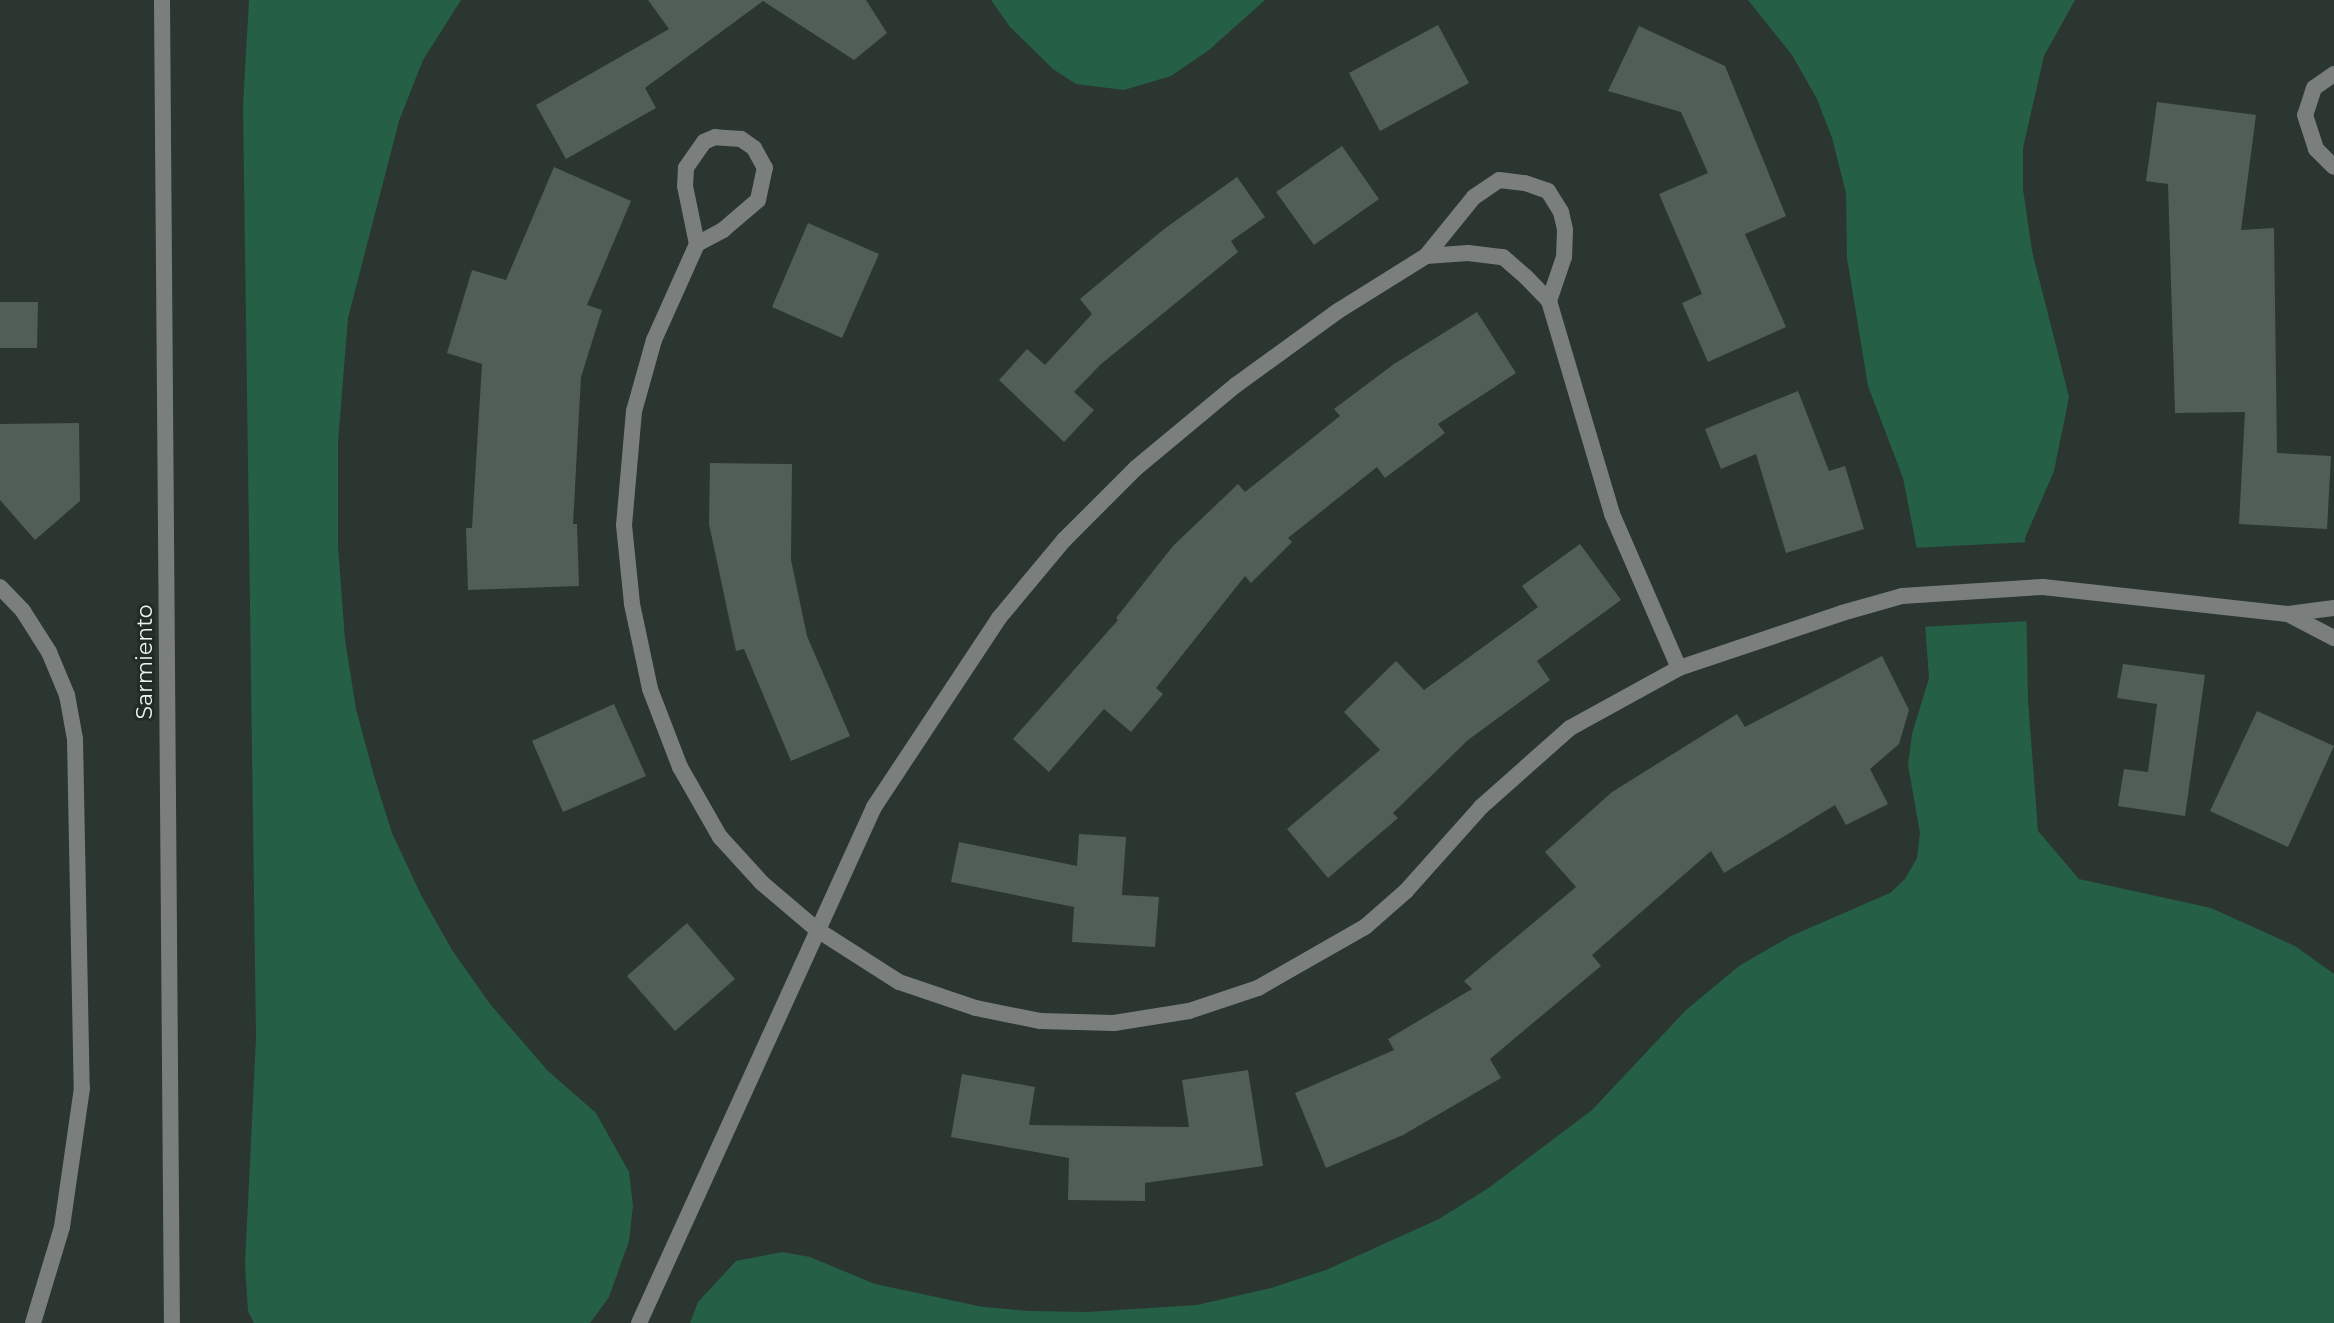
<!DOCTYPE html>
<html>
<head>
<meta charset="utf-8">
<style>
  body { margin:0 }
  #map { position:relative; width:2334px; height:1323px; overflow:hidden; background:#2b3630; font-family:Montserrat,sans-serif }
  div>[style] { position:absolute }
  .water>* { inset:0; background:#245f46 }
  .pier>* { inset:0; background:#2b3630 }
  .building>* { inset:0; background:#515d57 }
  .minor>* { height:16px; margin:-8px; padding:0 8px; transform-origin:8px; border-radius:8px; background:#7a7f7d }
  span { translate:-50% -50%; white-space:nowrap; text-align:center; line-height:1.15; -webkit-text-stroke:6px #212c26; paint-order:stroke }
  .street-label { font-size:22px; color:#edf4f0 }
</style>
</head>
<body>
<div id="map">
  <div class="water">
    <div style="clip-path:polygon(249px 0,461px 0,423px 60px,399px 121px,348px 318px,338px 442px,338px 546px,345px 640px,356px 709px,374px 776px,392px 833px,421px 895px,452px 950px,490px 1004px,547px 1070px,596px 1113px,629px 1172px,633px 1206px,629px 1241px,609px 1297px,590px 1323px,254px 1323px,248px 1311px,245px 1264px,256px 1038px,243px 106px)"></div>
    <div style="clip-path:polygon(991px 0,1265px 0,1209px 50px,1171px 76px,1124px 90px,1076px 84px,1053px 69px,1010px 27px)"></div>
    <div style="clip-path:polygon(1748px 0,2075px 0,2044px 56px,2023px 148px,2023px 189px,2032px 251px,2069px 397px,2054px 471px,2025px 538px,2028px 700px,2038px 831px,2079px 879px,2211px 908px,2295px 946px,2334px 974px,2334px 1323px,690px 1323px,698px 1302px,736px 1261px,782px 1252px,810px 1257px,875px 1284px,983px 1307px,1029px 1311px,1087px 1312px,1197px 1305px,1271px 1288px,1326px 1270px,1439px 1219px,1490px 1187px,1592px 1110px,1686px 1010px,1739px 966px,1791px 936px,1890px 893px,1905px 879px,1917px 858px,1920px 833px,1908px 765px,1912px 734px,1929px 678px,1921px 570px,1903px 478px,1868px 386px,1847px 258px,1846px 193px,1832px 138px,1817px 99px,1792px 55px)"></div>
  </div>
  <div class="pier">
    <div style="clip-path:polygon(2029px 542px,2029px 621px,1921px 627px,1912px 548px)"></div>
  </div>
  <div class="building">
    <div style="clip-path:polygon(648px 0,866px 0,887px 33px,854px 60px,763px 1px,645px 88px,656px 108px,566px 159px,536px 105px,669px 29px)"></div>
    <div style="clip-path:polygon(1438px 25px,1469px 83px,1380px 131px,1349px 73px)"></div>
    <div style="clip-path:polygon(1639px 26px,1725px 66px,1786px 216px,1745px 234px,1786px 327px,1708px 362px,1682px 303px,1702px 294px,1659px 194px,1708px 173px,1681px 112px,1608px 91px)"></div>
    <div style="clip-path:polygon(2157px 102px,2256px 115px,2241px 230px,2274px 228px,2277px 453px,2331px 456px,2327px 529px,2239px 524px,2245px 412px,2175px 413px,2168px 184px,2146px 181px)"></div>
    <div style="clip-path:polygon(1342px 146px,1379px 199px,1314px 245px,1276px 192px)"></div>
    <div style="clip-path:polygon(554px 167px,631px 201px,587px 305px,602px 310px,581px 377px,573px 524px,577px 524px,579px 586px,468px 590px,466px 528px,472px 528px,482px 364px,447px 353px,472px 270px,506px 280px)"></div>
    <div style="clip-path:polygon(1237px 177px,1265px 217px,1231px 241px,1238px 252px,1100px 365px,1074px 392px,1094px 410px,1064px 442px,999px 380px,1027px 349px,1045px 365px,1092px 314px,1080px 299px,1164px 229px)"></div>
    <div style="clip-path:polygon(808px 223px,879px 254px,842px 338px,772px 307px)"></div>
    <div style="clip-path:polygon(0 302px,38px 302px,37px 348px,0 348px)"></div>
    <div style="clip-path:polygon(1477px 312px,1516px 373px,1438px 424px,1445px 433px,1385px 478px,1377px 467px,1288px 538px,1292px 542px,1251px 583px,1245px 576px,1156px 688px,1163px 694px,1131px 732px,1104px 709px,1049px 772px,1013px 739px,1118px 620px,1116px 618px,1173px 546px,1238px 484px,1245px 492px,1340px 416px,1334px 409px,1394px 364px)"></div>
    <div style="clip-path:polygon(1798px 391px,1829px 471px,1845px 466px,1864px 529px,1786px 553px,1756px 454px,1721px 469px,1705px 429px)"></div>
    <div style="clip-path:polygon(79px 423px,80px 501px,35px 540px,0 500px,0 424px)"></div>
    <div style="clip-path:polygon(710px 463px,792px 464px,791px 560px,807px 636px,850px 736px,791px 761px,744px 649px,736px 651px,709px 524px)"></div>
    <div style="clip-path:polygon(1580px 544px,1621px 600px,1537px 661px,1550px 680px,1468px 740px,1393px 813px,1398px 818px,1328px 878px,1287px 829px,1380px 750px,1344px 712px,1396px 661px,1424px 690px,1538px 607px,1522px 586px)"></div>
    <div style="clip-path:polygon(1882px 656px,1909px 710px,1899px 744px,1870px 769px,1888px 804px,1846px 825px,1835px 805px,1724px 873px,1711px 851px,1592px 955px,1601px 966px,1490px 1059px,1501px 1078px,1403px 1135px,1326px 1168px,1295px 1093px,1394px 1050px,1388px 1039px,1472px 989px,1464px 981px,1576px 887px,1545px 852px,1612px 792px,1737px 714px,1745px 727px)"></div>
    <div style="clip-path:polygon(2123px 664px,2205px 675px,2185px 816px,2118px 806px,2124px 769px,2148px 772px,2157px 704px,2117px 698px)"></div>
    <div style="clip-path:polygon(614px 704px,646px 776px,563px 812px,532px 741px)"></div>
    <div style="clip-path:polygon(2257px 711px,2334px 746px,2288px 847px,2210px 811px)"></div>
    <div style="clip-path:polygon(1079px 834px,1126px 837px,1122px 895px,1159px 897px,1155px 947px,1072px 942px,1074px 907px,951px 882px,959px 842px,1077px 866px)"></div>
    <div style="clip-path:polygon(687px 923px,735px 979px,675px 1031px,627px 976px)"></div>
    <div style="clip-path:polygon(1248px 1070px,1263px 1166px,1145px 1183px,1145px 1201px,1068px 1200px,1069px 1158px,951px 1137px,962px 1074px,1035px 1087px,1029px 1125px,1189px 1127px,1182px 1080px)"></div>
  </div>
  <div class="minor">
    <div style="left:162px;top:0;width:1323px;rotate:89.57deg"></div>
    <div style="left:2334px;top:74px;width:24px;rotate:145deg"></div>
    <div style="left:2314px;top:88px;width:28px;rotate:108deg"></div>
    <div style="left:2305px;top:115px;width:36px;rotate:72deg"></div>
    <div style="left:2316px;top:149px;width:25px;rotate:45deg"></div>
    <div style="left:697px;top:244px;width:30px;rotate:-28deg"></div>
    <div style="left:723px;top:230px;width:46px;rotate:-40.6deg"></div>
    <div style="left:758px;top:200px;width:33px;rotate:-78deg"></div>
    <div style="left:765px;top:168px;width:23px;rotate:-119deg"></div>
    <div style="left:754px;top:148px;width:16px;rotate:-145deg"></div>
    <div style="left:741px;top:139px;width:26px;rotate:-176deg"></div>
    <div style="left:715px;top:137px;width:12px;rotate:156deg"></div>
    <div style="left:704px;top:142px;width:32px;rotate:125deg"></div>
    <div style="left:686px;top:168px;width:18px;rotate:93deg"></div>
    <div style="left:685px;top:186px;width:59px;rotate:78.3deg"></div>
    <div style="left:697px;top:244px;width:105px;rotate:114.1deg"></div>
    <div style="left:654px;top:340px;width:74px;rotate:105.7deg"></div>
    <div style="left:634px;top:411px;width:114px;rotate:95deg"></div>
    <div style="left:624px;top:525px;width:79px;rotate:84.2deg"></div>
    <div style="left:632px;top:604px;width:87px;rotate:78deg"></div>
    <div style="left:650px;top:689px;width:84px;rotate:69deg"></div>
    <div style="left:680px;top:767px;width:81px;rotate:60.3deg"></div>
    <div style="left:720px;top:837px;width:62px;rotate:47.6deg"></div>
    <div style="left:762px;top:883px;width:71px;rotate:40.4deg"></div>
    <div style="left:816px;top:929px;width:98px;rotate:32.6deg"></div>
    <div style="left:899px;top:982px;width:81px;rotate:18.7deg"></div>
    <div style="left:976px;top:1008px;width:65px;rotate:11.5deg"></div>
    <div style="left:1040px;top:1021px;width:74px;rotate:1.5deg"></div>
    <div style="left:1114px;top:1023px;width:76px;rotate:-9.1deg"></div>
    <div style="left:1189px;top:1011px;width:73px;rotate:-18.4deg"></div>
    <div style="left:1258px;top:988px;width:123px;rotate:-29.7deg"></div>
    <div style="left:1365px;top:927px;width:55px;rotate:-41.3deg"></div>
    <div style="left:1406px;top:891px;width:113px;rotate:-48.2deg"></div>
    <div style="left:1481px;top:807px;width:119px;rotate:-41.6deg"></div>
    <div style="left:1570px;top:728px;width:124px;rotate:-28.8deg"></div>
    <div style="left:1679px;top:668px;width:172px;rotate:-18.6deg"></div>
    <div style="left:1842px;top:613px;width:62px;rotate:-15.8deg"></div>
    <div style="left:1902px;top:596px;width:141px;rotate:-3.7deg"></div>
    <div style="left:2043px;top:587px;width:246px;rotate:6.3deg"></div>
    <div style="left:1426px;top:256px;width:76px;rotate:-50.9deg"></div>
    <div style="left:1474px;top:197px;width:30px;rotate:-34deg"></div>
    <div style="left:1499px;top:180px;width:26px;rotate:7deg"></div>
    <div style="left:1525px;top:183px;width:24px;rotate:19deg"></div>
    <div style="left:1548px;top:191px;width:25px;rotate:58deg"></div>
    <div style="left:1561px;top:212px;width:18px;rotate:77deg"></div>
    <div style="left:1565px;top:230px;width:27px;rotate:92deg"></div>
    <div style="left:1564px;top:257px;width:46px;rotate:108.8deg"></div>
    <div style="left:0;top:587px;width:33px;rotate:46deg"></div>
    <div style="left:23px;top:611px;width:49px;rotate:57.6deg"></div>
    <div style="left:49px;top:652px;width:47px;rotate:67.3deg"></div>
    <div style="left:67px;top:695px;width:45px;rotate:79.7deg"></div>
    <div style="left:75px;top:739px;width:349px;rotate:88.9deg"></div>
    <div style="left:82px;top:1088px;width:140px;rotate:98.2deg"></div>
    <div style="left:62px;top:1227px;width:100px;rotate:106.8deg"></div>
    <div style="left:2334px;top:608px;width:46px;rotate:172.6deg"></div>
    <div style="left:2288px;top:614px;width:52px;rotate:27.6deg"></div>
    <div style="left:639px;top:1323px;width:567px;rotate:-65.51deg"></div>
    <div style="left:874px;top:807px;width:227px;rotate:-56.5deg"></div>
    <div style="left:999px;top:618px;width:102px;rotate:-50.2deg"></div>
    <div style="left:1064px;top:540px;width:102px;rotate:-45deg"></div>
    <div style="left:1136px;top:468px;width:130px;rotate:-39.7deg"></div>
    <div style="left:1236px;top:385px;width:126px;rotate:-36deg"></div>
    <div style="left:1338px;top:311px;width:104px;rotate:-32deg"></div>
    <div style="left:1426px;top:256px;width:42px;rotate:-4.1deg"></div>
    <div style="left:1468px;top:253px;width:35px;rotate:7deg"></div>
    <div style="left:1503px;top:257px;width:30px;rotate:41deg"></div>
    <div style="left:1526px;top:277px;width:33px;rotate:46deg"></div>
    <div style="left:1549px;top:301px;width:222px;rotate:73.5deg"></div>
    <div style="left:1612px;top:514px;width:168px;rotate:66.5deg"></div>
  </div>
  <div class="street-label">
    <span style="left:145px;top:662px;rotate:-90deg">Sarmiento</span>
  </div>
</div>
</body>
</html>
